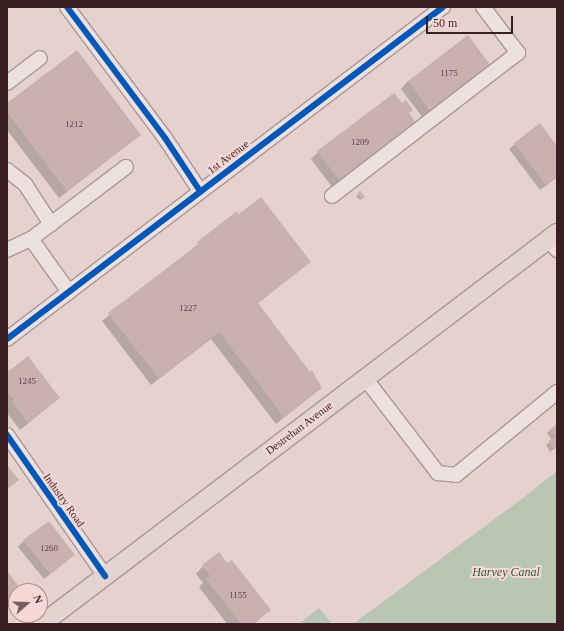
<!DOCTYPE html>
<html>
<head>
<meta charset="utf-8">
<style>
  body { margin:0 }
  #map { position:relative; width:564px; height:631px; overflow:hidden; background:#e5d1ce; font-family:"Times New Roman",serif }
  div>[style] { position:absolute }
  .water>* { inset:0; background:#bac6b4 }
  .shadow>* { inset:0; background:#0003 }
  .building>* { inset:0; background:#c9b1b2 }
  .roads { filter:drop-shadow(1px 0 #ab9898) drop-shadow(-1px 0 #ab9898) drop-shadow(0 1px #ab9898) drop-shadow(0 -1px #ab9898) }
  .minor>* { height:14px; margin:-7px; padding:0 7px; transform-origin:7px; border-radius:7px; background:#ede1e0 }
  .major>* { height:18px; margin:-9px; padding:0 9px; transform-origin:9px; border-radius:9px; background:#e4d4d1 }
  .cycleway>* { height:6px; margin:-3px; padding:0 3px; transform-origin:3px; border-radius:3px; background:#0057b8 }
  span { translate:-50% -50%; white-space:nowrap; text-align:center; line-height:1.15; -webkit-text-stroke:4px #f6d8d5; paint-order:stroke }
  .number-label { font-size:9px; color:#5e4446 }
  .number-label span { -webkit-text-stroke-width:0 }
  .street-label { font-size:11px; color:#3a1f22 }
  .water-label { font-size:12px; color:#2e593d; font-style:italic }
  .frame { position:absolute; inset:0; border:8px solid #3a1f22; pointer-events:none }
  .north { position:absolute; left:8px; top:583px; width:40px; height:40px; box-sizing:border-box; background:#f6d8d5; border:1px solid #ab8e8d; border-radius:50%; rotate:70deg; font-size:11px; font-weight:700; line-height:16px; text-align:center; color:#3a1f22 }
  .north::after { content:''; display:block; margin:auto; width:14px; height:18px; background:#765d5e; clip-path:polygon(50% 0,100% 100%,50% 72%,0 100%) }
  .scale { position:absolute; left:426px; top:16px; width:87px; height:18px; box-sizing:border-box; border:2px solid #3a1f22; border-top:0; padding-left:5px; font-size:12px; line-height:14px; white-space:nowrap; color:#3a1f22; -webkit-text-stroke:3px #f6d8d5; paint-order:stroke }
</style>
</head>
<body>
<div id="map">
  <div class="water">
    <div style="clip-path:polygon(557px 471px,557px 624px,353px 624px,523px 498px)"></div>
    <div style="clip-path:polygon(319px 608px,332px 624px,299px 624px)"></div>
  </div>
  <div class="shadow">
    <div style="clip-path:polygon(490px 66px,423px 118px,401px 89px,408px 81px)"></div>
    <div style="clip-path:polygon(7px 104px,140px 135px,59px 198px,7px 130px)"></div>
    <div style="clip-path:polygon(408px 113px,415px 123px,332px 187px,311px 159px,318px 152px)"></div>
    <div style="clip-path:polygon(539px 125px,557px 148px,557px 180px,556px 178px,540px 190px,509px 149px)"></div>
    <div style="clip-path:polygon(360px 193px,364px 197px,360px 200px,356px 196px)"></div>
    <div style="clip-path:polygon(237px 213px,309px 262px,257px 304px,321px 388px,276px 424px,211px 339px,151px 385px,102px 321px)"></div>
    <div style="clip-path:polygon(7px 370px,59px 398px,20px 430px,7px 413px)"></div>
    <div style="clip-path:polygon(557px 425px,557px 447px,550px 452px,546px 445px,552px 440px,547px 433px)"></div>
    <div style="clip-path:polygon(24px 541px,74px 555px,44px 579px,18px 547px)"></div>
    <div style="clip-path:polygon(227px 564px,269px 610px,254px 624px,227px 624px,199px 587px,203px 583px,196px 574px,203px 566px)"></div>
  </div>
  <div class="building">
    <div style="clip-path:polygon(468px 35px,491px 66px,431px 112px,408px 81px)"></div>
    <div style="clip-path:polygon(77px 50px,141px 135px,67px 191px,7px 112px,7px 103px)"></div>
    <div style="clip-path:polygon(394px 93px,402px 103px,406px 100px,413px 110px,409px 113px,416px 123px,340px 181px,317px 151px)"></div>
    <div style="clip-path:polygon(540px 123px,557px 146px,557px 177px,546px 186px,514px 143px)"></div>
    <div style="clip-path:polygon(360px 191px,365px 197px,362px 199px,357px 194px)"></div>
    <div style="clip-path:polygon(261px 197px,311px 262px,258px 303px,310px 372px,312px 370px,322px 388px,284px 417px,219px 332px,159px 379px,108px 313px,199px 244px,197px 242px,237px 211px,239px 214px)"></div>
    <div style="clip-path:polygon(28px 356px,60px 398px,28px 423px,12px 402px,14px 400px,7px 391px,7px 368px,9px 371px)"></div>
    <div style="clip-path:polygon(557px 424px,557px 447px,554px 449px,548px 441px,555px 437px,550px 429px)"></div>
    <div style="clip-path:polygon(7px 465px,19px 480px,7px 489px)"></div>
    <div style="clip-path:polygon(49px 521px,75px 555px,50px 574px,23px 540px)"></div>
    <div style="clip-path:polygon(219px 552px,227px 563px,232px 560px,271px 610px,253px 624px,241px 624px,206px 579px,210px 576px,202px 565px)"></div>
    <div style="clip-path:polygon(7px 571px,22px 591px,16px 591px,16px 600px,7px 607px)"></div>
  </div>
  <div class="roads">
    <div class="minor">
      <div style="left:67px;top:7px;width:164px;rotate:53.2deg"></div>
      <div style="left:165px;top:138px;width:64px;rotate:56.6deg"></div>
      <div style="left:7px;top:83px;width:41px;rotate:-37.1deg"></div>
      <div style="left:7px;top:170px;width:23px;rotate:38deg"></div>
      <div style="left:25px;top:184px;width:48px;rotate:57deg"></div>
      <div style="left:332px;top:196px;width:235px;rotate:-37.6deg"></div>
      <div style="left:518px;top:53px;width:58px;rotate:-127.3deg"></div>
      <div style="left:549px;top:240px;width:13px;rotate:51deg"></div>
      <div style="left:7px;top:250px;width:26px;rotate:-25deg"></div>
      <div style="left:69px;top:292px;width:65px;rotate:-125.6deg"></div>
      <div style="left:31px;top:239px;width:119px;rotate:-37.2deg"></div>
      <div style="left:7px;top:339px;width:548px;rotate:-37.29deg"></div>
      <div style="left:365px;top:378px;width:120px;rotate:52.5deg"></div>
      <div style="left:438px;top:473px;width:18px;rotate:6deg"></div>
      <div style="left:456px;top:475px;width:131px;rotate:-39.4deg"></div>
      <div style="left:7px;top:435px;width:172px;rotate:55.2deg"></div>
    </div>
    <div class="major">
      <div style="left:42px;top:624px;width:647px;rotate:-37.21deg"></div>
    </div>
  </div>
  <div class="cycleway">
    <div style="left:67px;top:7px;width:164px;rotate:53.2deg"></div>
    <div style="left:165px;top:138px;width:64px;rotate:56.6deg"></div>
    <div style="left:7px;top:339px;width:548px;rotate:-37.29deg"></div>
    <div style="left:7px;top:435px;width:172px;rotate:55.2deg"></div>
  </div>
  <div class="number-label">
    <span style="left:449px;top:73px">1175</span>
    <span style="left:74px;top:124px">1212</span>
    <span style="left:360px;top:142px">1209</span>
    <span style="left:188px;top:308px">1227</span>
    <span style="left:27px;top:381px">1245</span>
    <span style="left:49px;top:548px">1260</span>
    <span style="left:238px;top:595px">1155</span>
  </div>
  <div class="street-label">
    <span style="left:228px;top:157px;rotate:-37deg">1st Avenue</span>
    <span style="left:299px;top:428px;rotate:-37deg">Destrehan Avenue</span>
    <span style="left:64px;top:500px;rotate:55deg">Industry Road</span>
  </div>
  <div class="water-label">
    <span style="left:506px;top:573px">Harvey Canal</span>
  </div>
  <div class="frame"></div>
  <div class="north">N</div>
  <div class="scale">50 m</div>
</div>
</body>
</html>
